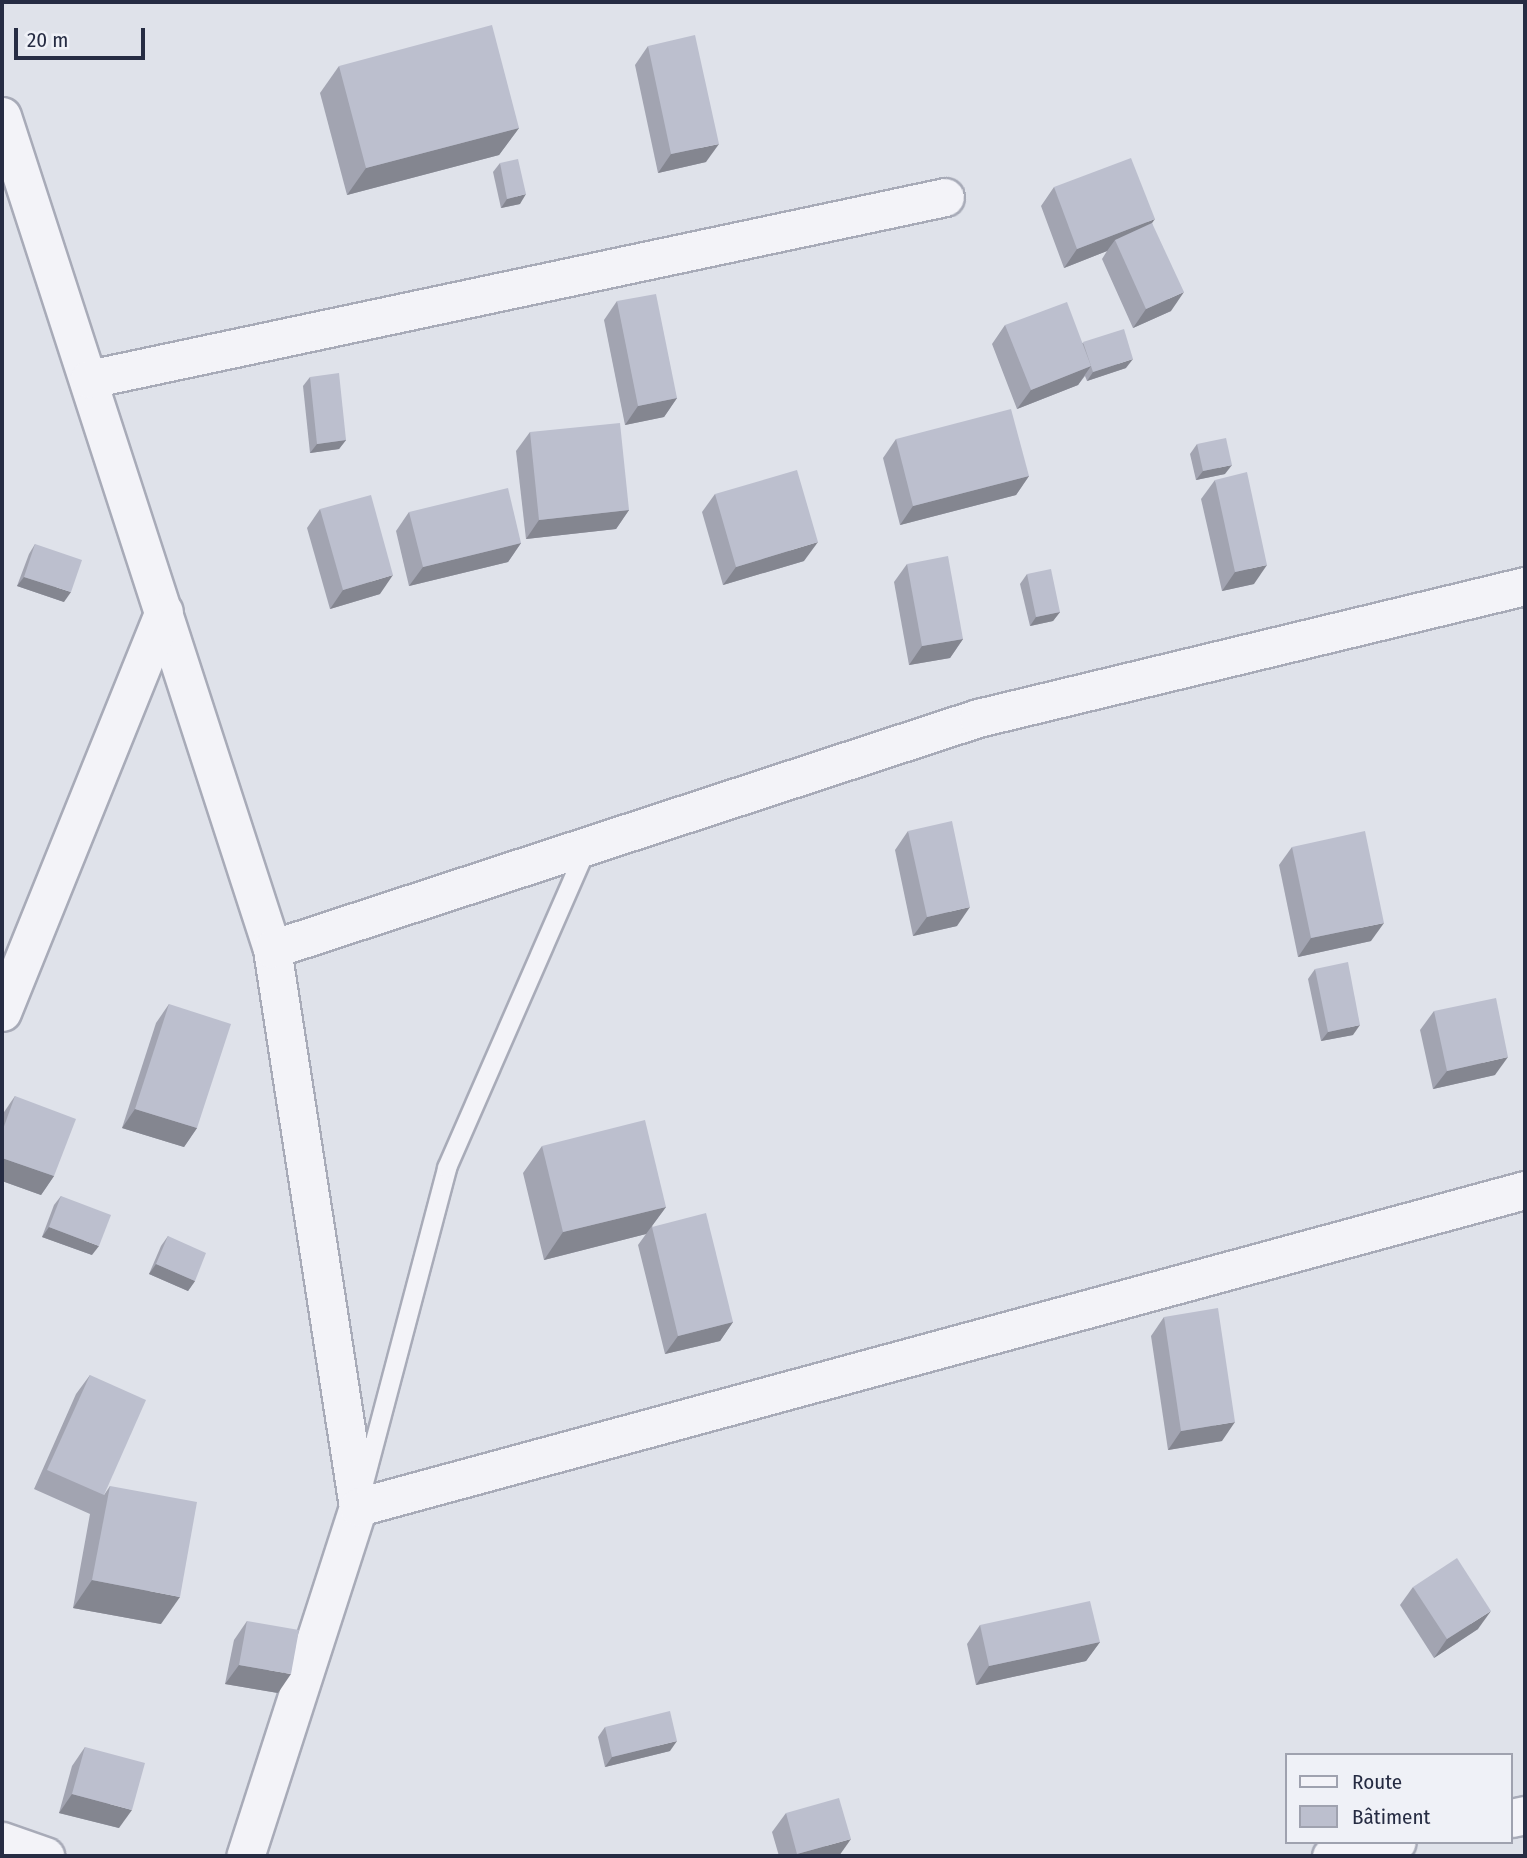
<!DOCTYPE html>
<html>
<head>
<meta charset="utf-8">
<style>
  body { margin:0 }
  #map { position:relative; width:1527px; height:1858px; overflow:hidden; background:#dfe2ea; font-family:"Fira Sans Condensed",sans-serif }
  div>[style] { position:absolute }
  .roads { filter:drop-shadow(2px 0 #a8abb8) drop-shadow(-2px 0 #a8abb8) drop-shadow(0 2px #a8abb8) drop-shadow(0 -2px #a8abb8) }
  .lane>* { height:18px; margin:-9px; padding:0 9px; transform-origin:9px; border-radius:9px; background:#f3f3f8 }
  .street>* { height:37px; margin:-18.5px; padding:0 18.5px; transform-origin:18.5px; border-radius:18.5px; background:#f3f3f8 }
  .wall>* { inset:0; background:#a2a4b1 }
  .shaded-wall>* { inset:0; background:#848690 }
  .building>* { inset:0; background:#bcbfce }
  span { translate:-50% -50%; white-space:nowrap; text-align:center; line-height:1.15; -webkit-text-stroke:7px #eff1f7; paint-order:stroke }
  .frame { position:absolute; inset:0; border:4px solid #262c43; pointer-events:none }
  .legend { position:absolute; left:1285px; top:1753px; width:228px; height:91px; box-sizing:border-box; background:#eff1f7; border:2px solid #9fa2af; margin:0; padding:9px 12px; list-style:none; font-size:21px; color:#262c43 }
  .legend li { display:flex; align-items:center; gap:14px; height:35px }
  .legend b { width:35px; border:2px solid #9fa2af }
  .scale { position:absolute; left:14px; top:28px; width:131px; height:32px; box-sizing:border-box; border:4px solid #262c43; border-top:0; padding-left:9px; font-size:21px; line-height:24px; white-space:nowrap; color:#262c43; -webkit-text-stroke:5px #eff1f7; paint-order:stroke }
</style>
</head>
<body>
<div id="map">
  <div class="roads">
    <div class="lane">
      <div style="left:364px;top:1483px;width:326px;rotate:-75.2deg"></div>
      <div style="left:447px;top:1168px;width:349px;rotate:-66.4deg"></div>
    </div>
    <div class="street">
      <div style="left:2px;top:116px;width:876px;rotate:72.04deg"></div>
      <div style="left:272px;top:949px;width:565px;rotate:81.24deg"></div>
      <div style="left:358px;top:1507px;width:367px;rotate:107.9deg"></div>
      <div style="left:89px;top:379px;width:875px;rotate:-12deg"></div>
      <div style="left:272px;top:949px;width:743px;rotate:-18.12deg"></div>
      <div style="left:978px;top:718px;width:563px;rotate:-13.57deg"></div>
      <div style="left:2px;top:1012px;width:432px;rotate:-68deg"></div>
      <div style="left:358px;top:1507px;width:1209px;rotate:-15.2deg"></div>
      <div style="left:1511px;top:1818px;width:14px;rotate:-12deg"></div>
      <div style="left:2px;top:1841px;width:46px;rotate:19.2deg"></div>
      <div style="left:1331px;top:1856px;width:67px;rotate:-12deg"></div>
    </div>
  </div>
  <div class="wall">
    <div style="clip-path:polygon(648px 46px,706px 162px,658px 173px,635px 65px)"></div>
    <div style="clip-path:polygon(339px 66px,519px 128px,499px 155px,347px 195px,320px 93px)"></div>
    <div style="clip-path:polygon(500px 163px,520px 204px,501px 208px,493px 172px)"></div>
    <div style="clip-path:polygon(1054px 187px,1152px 223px,1171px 311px,1133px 328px,1102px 259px,1107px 251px,1064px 268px,1041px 206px)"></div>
    <div style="clip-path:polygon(617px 301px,677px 398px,664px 417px,625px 425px,604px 320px)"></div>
    <div style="clip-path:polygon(1005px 325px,1083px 343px,1126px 368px,1087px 381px,1085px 376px,1078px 385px,1017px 409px,992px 344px)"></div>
    <div style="clip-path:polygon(310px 377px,346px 440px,339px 449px,310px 453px,303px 386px)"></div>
    <div style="clip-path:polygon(530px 432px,629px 510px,616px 529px,526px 539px,516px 451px)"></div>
    <div style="clip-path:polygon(896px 439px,1029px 476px,1016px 495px,900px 525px,883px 458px)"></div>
    <div style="clip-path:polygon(1197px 444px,1225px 474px,1196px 480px,1190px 454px)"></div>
    <div style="clip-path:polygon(1215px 480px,1254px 584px,1222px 591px,1201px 499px)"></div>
    <div style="clip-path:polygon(715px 494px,804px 561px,723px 585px,702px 512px)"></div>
    <div style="clip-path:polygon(320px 509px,380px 594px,330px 609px,307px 528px)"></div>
    <div style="clip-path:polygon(409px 512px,521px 543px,508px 562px,409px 586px,396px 531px)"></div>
    <div style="clip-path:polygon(35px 544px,64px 602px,17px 586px,29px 554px)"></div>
    <div style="clip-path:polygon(907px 564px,963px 639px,950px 658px,909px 665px,894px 582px)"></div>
    <div style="clip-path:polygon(1027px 574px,1060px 612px,1053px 621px,1030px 626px,1020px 584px)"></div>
    <div style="clip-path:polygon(908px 831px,957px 926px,913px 936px,895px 850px)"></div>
    <div style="clip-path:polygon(1292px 847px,1371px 941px,1298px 957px,1279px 865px)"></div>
    <div style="clip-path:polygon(1315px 969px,1353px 1035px,1321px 1041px,1308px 979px)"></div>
    <div style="clip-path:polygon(169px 1004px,197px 1128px,184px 1147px,122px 1128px,156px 1023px)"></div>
    <div style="clip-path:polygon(1434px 1011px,1495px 1075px,1433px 1089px,1420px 1030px)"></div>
    <div style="clip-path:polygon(15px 1096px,54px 1176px,41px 1195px,2px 1181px,2px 1115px)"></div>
    <div style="clip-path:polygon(542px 1146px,666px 1207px,652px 1226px,733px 1322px,720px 1341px,665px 1354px,638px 1245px,646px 1234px,544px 1260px,523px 1173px)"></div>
    <div style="clip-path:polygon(61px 1196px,92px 1255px,42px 1237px,54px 1205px)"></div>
    <div style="clip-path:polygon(168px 1236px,195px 1281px,188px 1291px,149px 1274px,161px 1246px)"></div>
    <div style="clip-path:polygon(1164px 1317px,1222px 1441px,1168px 1450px,1151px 1336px)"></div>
    <div style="clip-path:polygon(90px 1375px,104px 1495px,110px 1486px,161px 1624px,73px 1608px,90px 1514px,34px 1489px,76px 1394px)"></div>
    <div style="clip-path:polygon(1413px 1587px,1478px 1629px,1434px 1658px,1400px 1605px)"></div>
    <div style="clip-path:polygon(247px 1621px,278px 1693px,225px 1684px,234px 1640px)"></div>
    <div style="clip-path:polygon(980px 1625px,1100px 1642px,1086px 1661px,976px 1685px,967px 1644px)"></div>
    <div style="clip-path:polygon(605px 1727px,670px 1751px,605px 1767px,598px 1737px)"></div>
    <div style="clip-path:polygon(85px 1747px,119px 1828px,59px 1813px,72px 1766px)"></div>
    <div style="clip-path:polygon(786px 1813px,839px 1856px,779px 1856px,772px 1832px)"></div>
  </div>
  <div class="shaded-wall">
    <div style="clip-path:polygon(519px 128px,499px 155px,347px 195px,366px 168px)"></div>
    <div style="clip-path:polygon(719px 144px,706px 162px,658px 173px,671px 154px)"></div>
    <div style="clip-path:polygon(526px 194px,520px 204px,501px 208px,507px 199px)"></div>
    <div style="clip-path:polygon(1155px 219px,1141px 238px,1115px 240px,1107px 251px,1064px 268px,1077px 249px)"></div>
    <div style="clip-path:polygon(1184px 292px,1171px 311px,1133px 328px,1146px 309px)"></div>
    <div style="clip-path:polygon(1133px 359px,1126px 368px,1087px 381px,1093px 372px)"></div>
    <div style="clip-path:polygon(1091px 366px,1078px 385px,1017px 409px,1031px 390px)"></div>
    <div style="clip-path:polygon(677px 398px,664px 417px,625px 425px,638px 406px)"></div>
    <div style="clip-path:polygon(346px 440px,339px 449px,310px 453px,317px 444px)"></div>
    <div style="clip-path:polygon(1232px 465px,1225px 474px,1196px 480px,1203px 471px)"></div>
    <div style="clip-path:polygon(1029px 476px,1016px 495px,900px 525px,913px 506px)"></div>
    <div style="clip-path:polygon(629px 510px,616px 529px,526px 539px,539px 520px)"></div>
    <div style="clip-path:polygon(818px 542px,804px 561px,723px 585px,736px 567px)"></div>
    <div style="clip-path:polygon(521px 543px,508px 562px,409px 586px,423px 567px)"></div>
    <div style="clip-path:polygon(1267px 565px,1254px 584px,1222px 591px,1235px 572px)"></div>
    <div style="clip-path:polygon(393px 575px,380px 594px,330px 609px,343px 590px)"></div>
    <div style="clip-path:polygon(24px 577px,71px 592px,64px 602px,17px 586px)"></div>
    <div style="clip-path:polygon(1060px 612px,1053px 621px,1030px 626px,1036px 617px)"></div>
    <div style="clip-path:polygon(963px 639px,950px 658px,909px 665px,922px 646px)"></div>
    <div style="clip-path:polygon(970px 907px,957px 926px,913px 936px,927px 917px)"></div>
    <div style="clip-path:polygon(1384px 923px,1371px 941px,1298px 957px,1311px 938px)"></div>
    <div style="clip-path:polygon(1360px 1025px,1353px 1035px,1321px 1041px,1328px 1032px)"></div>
    <div style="clip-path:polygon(1508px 1057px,1495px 1075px,1433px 1089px,1447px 1071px)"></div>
    <div style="clip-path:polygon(135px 1109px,197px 1128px,184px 1147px,122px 1128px)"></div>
    <div style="clip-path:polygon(2px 1158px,54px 1176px,41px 1195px,2px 1181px)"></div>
    <div style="clip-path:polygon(666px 1207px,646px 1234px,544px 1260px,563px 1232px)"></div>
    <div style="clip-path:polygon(49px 1227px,99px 1246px,92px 1255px,42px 1237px)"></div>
    <div style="clip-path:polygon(156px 1264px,195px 1281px,188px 1291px,149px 1274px)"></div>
    <div style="clip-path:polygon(733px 1322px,720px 1341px,665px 1354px,678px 1336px)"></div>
    <div style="clip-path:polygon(1235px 1422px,1222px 1441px,1168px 1450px,1181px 1431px)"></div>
    <div style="clip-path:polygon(92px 1580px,180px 1597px,161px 1624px,73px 1608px)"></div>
    <div style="clip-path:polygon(1491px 1611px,1478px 1629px,1434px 1658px,1447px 1639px)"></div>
    <div style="clip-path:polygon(1100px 1642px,1086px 1661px,976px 1685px,989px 1666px)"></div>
    <div style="clip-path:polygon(239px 1665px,291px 1674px,278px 1693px,225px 1684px)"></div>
    <div style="clip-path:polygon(677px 1741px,670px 1751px,605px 1767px,612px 1757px)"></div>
    <div style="clip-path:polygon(72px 1794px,132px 1810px,119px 1828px,59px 1813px)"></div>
    <div style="clip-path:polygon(851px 1839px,839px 1856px,795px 1856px,797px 1854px)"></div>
  </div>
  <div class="building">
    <div style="clip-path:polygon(492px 25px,519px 128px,366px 168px,339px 66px)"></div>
    <div style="clip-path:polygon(695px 35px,719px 144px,671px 154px,648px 46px)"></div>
    <div style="clip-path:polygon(1131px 158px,1155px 219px,1077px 249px,1054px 187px)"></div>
    <div style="clip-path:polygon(518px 159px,526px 194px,507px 199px,500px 163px)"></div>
    <div style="clip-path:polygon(1152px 223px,1184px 292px,1146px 309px,1115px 240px)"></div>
    <div style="clip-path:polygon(656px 294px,677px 398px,638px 406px,617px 301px)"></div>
    <div style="clip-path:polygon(1067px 302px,1091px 366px,1031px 390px,1005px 325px)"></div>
    <div style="clip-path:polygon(1124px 329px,1133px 359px,1093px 372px,1083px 342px)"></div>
    <div style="clip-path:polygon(339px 373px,346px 440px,317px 444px,310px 377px)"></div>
    <div style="clip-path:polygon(1011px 409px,1029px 476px,913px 506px,896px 439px)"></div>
    <div style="clip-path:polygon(620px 423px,629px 510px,539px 520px,530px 432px)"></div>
    <div style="clip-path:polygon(1226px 438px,1232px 465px,1203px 471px,1197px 444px)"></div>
    <div style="clip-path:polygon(797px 470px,818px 542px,736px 567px,715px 494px)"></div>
    <div style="clip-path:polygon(1247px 472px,1267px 565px,1235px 572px,1215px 480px)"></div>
    <div style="clip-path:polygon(508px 488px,521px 543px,423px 567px,409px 512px)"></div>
    <div style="clip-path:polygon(371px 495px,393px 575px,343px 590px,320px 509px)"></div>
    <div style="clip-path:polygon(35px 544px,82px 560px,71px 592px,24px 577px)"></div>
    <div style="clip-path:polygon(948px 556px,963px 639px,922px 646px,907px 564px)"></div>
    <div style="clip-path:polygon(1051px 569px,1060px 612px,1036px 617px,1027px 574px)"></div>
    <div style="clip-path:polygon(952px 821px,970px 907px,927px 917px,908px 831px)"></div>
    <div style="clip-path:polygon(1365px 831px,1384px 923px,1311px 938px,1292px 847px)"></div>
    <div style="clip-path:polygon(1348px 962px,1360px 1025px,1328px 1032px,1315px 969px)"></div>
    <div style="clip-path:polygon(1496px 998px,1508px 1057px,1447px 1071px,1434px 1011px)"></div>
    <div style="clip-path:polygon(169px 1004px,231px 1024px,197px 1128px,135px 1109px)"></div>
    <div style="clip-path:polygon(15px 1096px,76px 1119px,54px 1176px,2px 1158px,2px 1132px)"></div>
    <div style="clip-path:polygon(645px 1120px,666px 1207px,563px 1232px,542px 1146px)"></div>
    <div style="clip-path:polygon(61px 1196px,111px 1215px,99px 1246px,49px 1227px)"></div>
    <div style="clip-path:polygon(706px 1213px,733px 1322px,678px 1336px,652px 1227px)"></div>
    <div style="clip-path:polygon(168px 1236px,206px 1253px,195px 1281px,156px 1264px)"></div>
    <div style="clip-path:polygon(1218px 1308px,1235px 1422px,1181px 1431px,1164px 1317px)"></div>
    <div style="clip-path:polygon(90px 1375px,146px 1400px,104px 1495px,47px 1470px)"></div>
    <div style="clip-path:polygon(110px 1486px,197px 1502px,180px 1597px,92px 1580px)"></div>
    <div style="clip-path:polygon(1457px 1558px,1491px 1611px,1447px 1639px,1413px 1587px)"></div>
    <div style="clip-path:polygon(1090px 1601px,1100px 1642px,989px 1666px,980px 1625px)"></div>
    <div style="clip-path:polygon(247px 1621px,299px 1630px,291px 1674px,239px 1665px)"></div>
    <div style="clip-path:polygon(670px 1711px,677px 1741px,612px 1757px,605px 1727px)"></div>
    <div style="clip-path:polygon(85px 1747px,145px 1763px,132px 1810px,72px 1794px)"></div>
    <div style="clip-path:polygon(839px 1798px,851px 1839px,797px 1854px,786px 1813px)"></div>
  </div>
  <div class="frame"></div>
  <ul class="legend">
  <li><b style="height:9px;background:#f3f3f8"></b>Route</li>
  <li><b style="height:19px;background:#bcbfce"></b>Bâtiment</li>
  </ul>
  <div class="scale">20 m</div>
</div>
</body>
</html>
